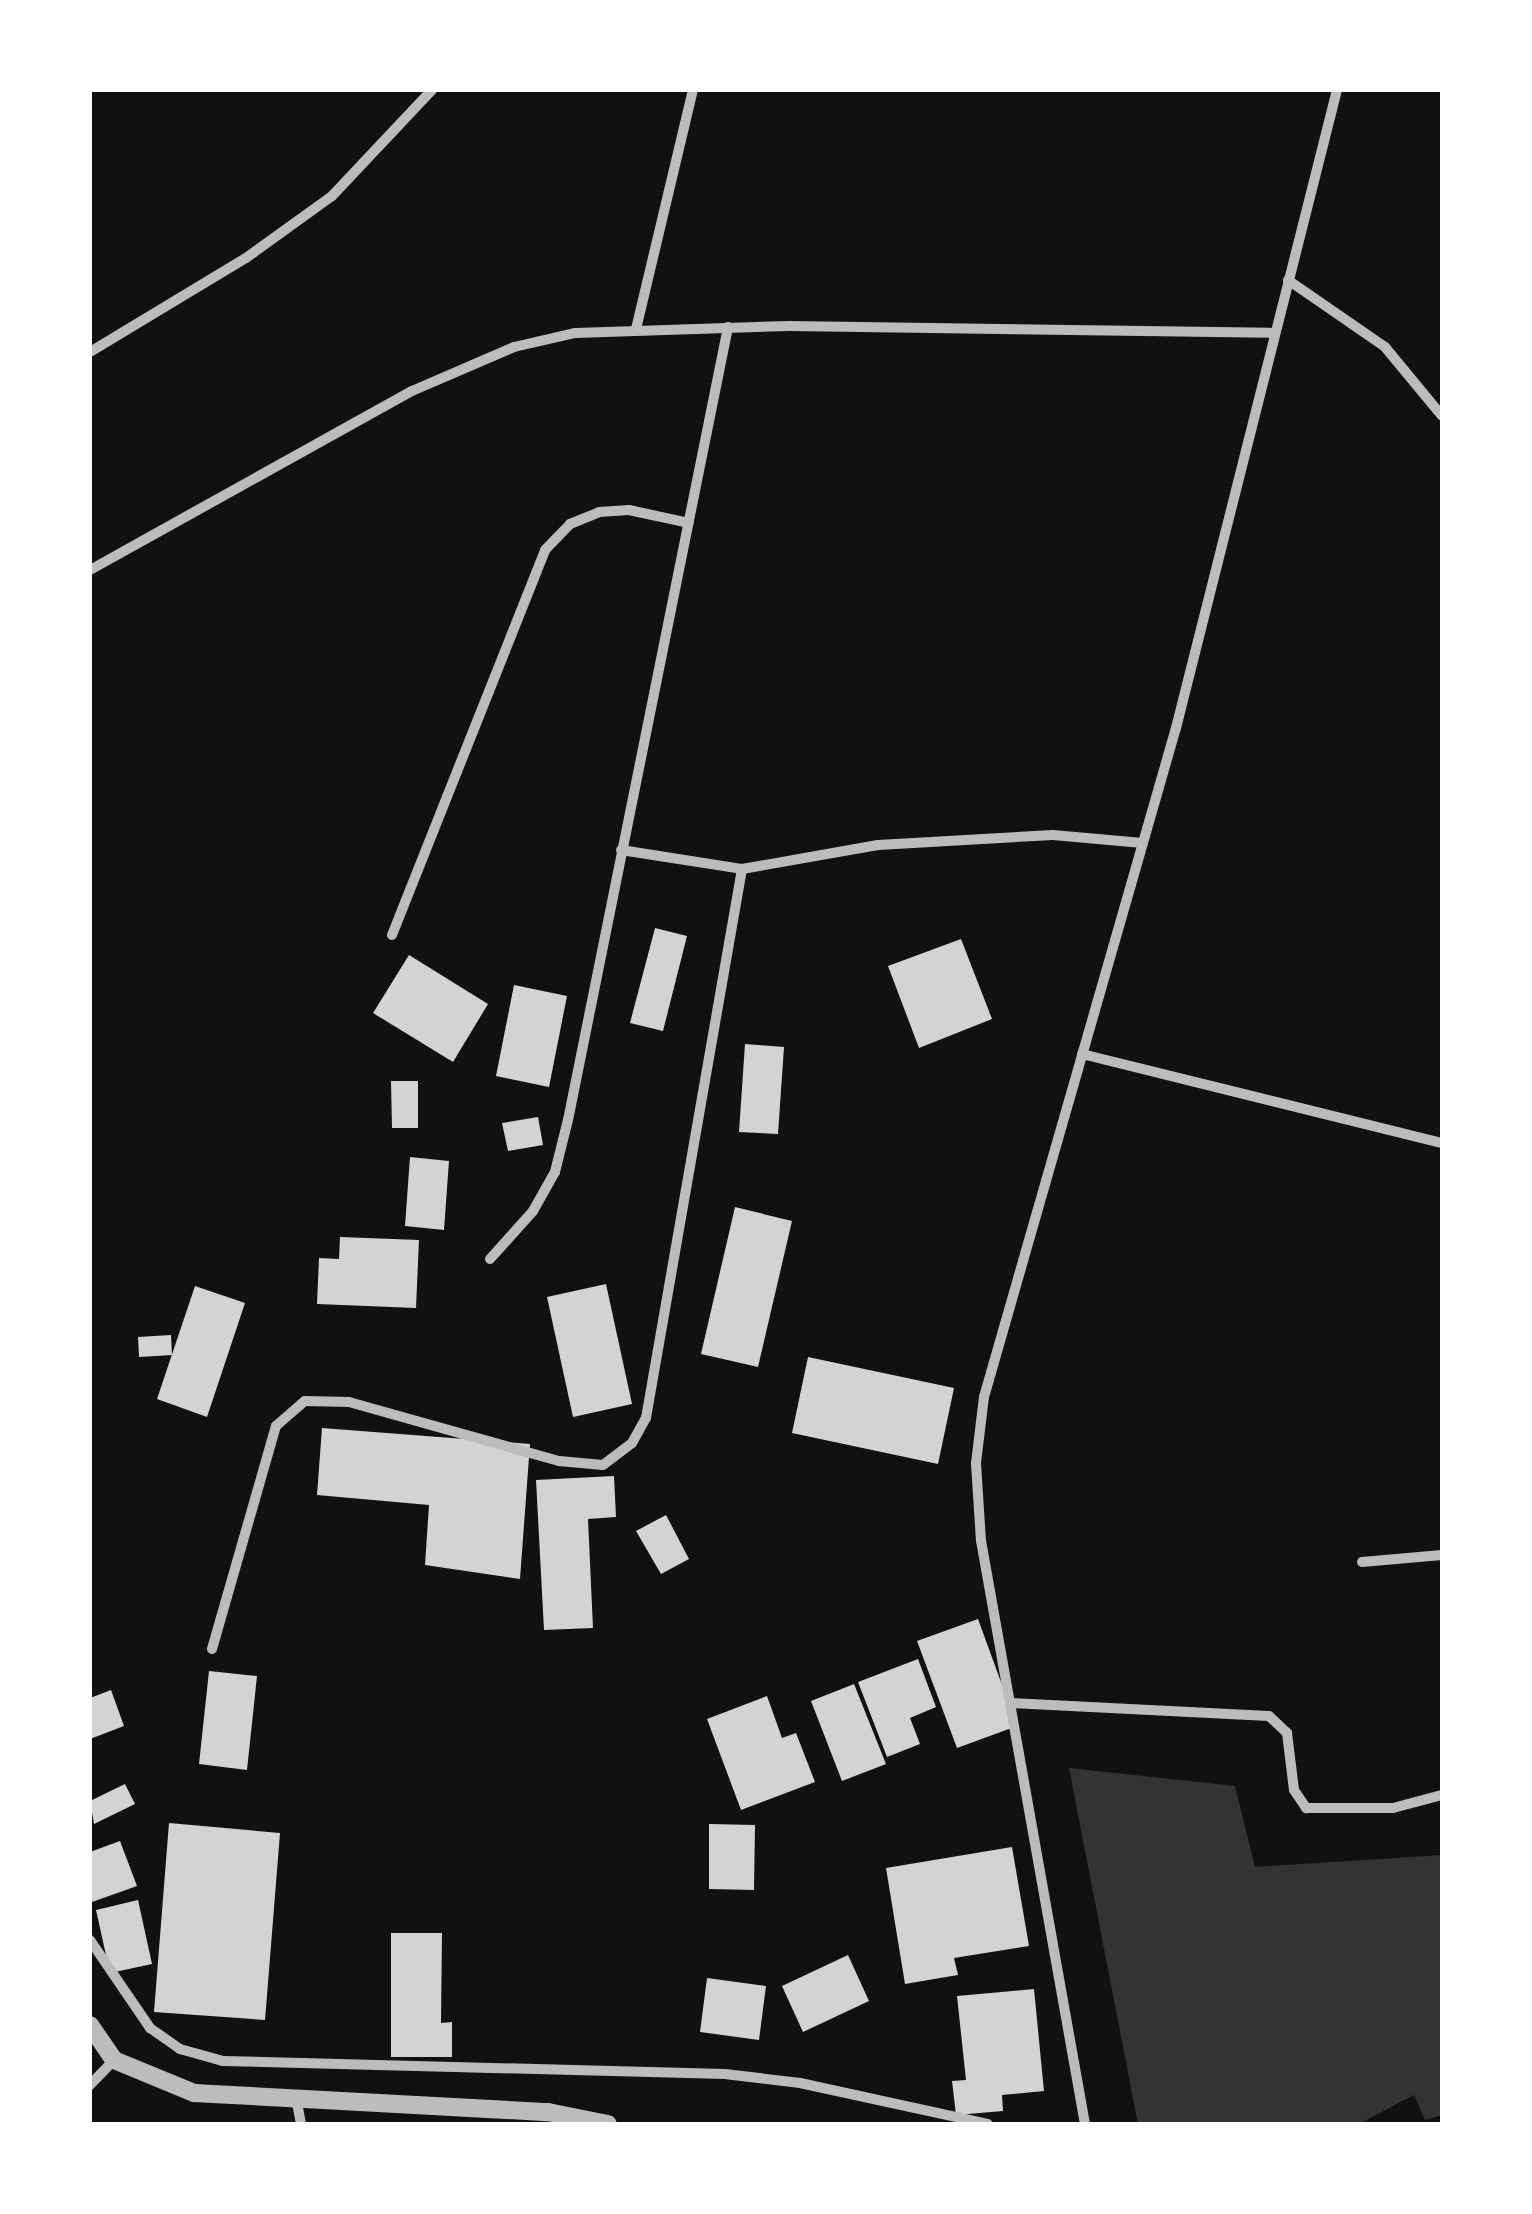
<!DOCTYPE html>
<html>
<head>
<meta charset="utf-8">
<style>
  body { margin:0 }
  #map { position:relative; width:1532px; height:2214px; overflow:hidden; background:#111; font-family:Signika,sans-serif }
  div>[style] { position:absolute }
  .water>* { inset:0; background:#333 }
  .building>* { inset:0; background:#d3d3d3 }
  .minor>* { height:10px; margin:-5px; padding:0 5px; transform-origin:5px; border-radius:5px; background:#bcbcbc }
  .tertiary>* { height:18px; margin:-9px; padding:0 9px; transform-origin:9px; border-radius:9px; background:#bcbcbc }
  span { translate:-50% -50%; white-space:nowrap; text-align:center; line-height:1.15; -webkit-text-stroke:10px #fff; paint-order:stroke }
  .frame { position:absolute; inset:0; border:92px solid #fff; pointer-events:none }
</style>
</head>
<body>
<div id="map">
  <div class="water">
    <div style="clip-path:polygon(1069px 1768px,1235px 1786px,1255px 1867px,1442px 1855px,1442px 2115px,1425px 2120px,1414px 2095px,1359px 2124px,1138px 2124px)"></div>
  </div>
  <div class="building">
    <div style="clip-path:polygon(655px 928px,687px 936px,663px 1031px,630px 1023px)"></div>
    <div style="clip-path:polygon(961px 939px,992px 1019px,919px 1048px,888px 966px)"></div>
    <div style="clip-path:polygon(409px 955px,488px 1004px,453px 1062px,373px 1013px)"></div>
    <div style="clip-path:polygon(514px 985px,567px 996px,549px 1087px,496px 1076px)"></div>
    <div style="clip-path:polygon(745px 1044px,784px 1047px,778px 1134px,739px 1132px)"></div>
    <div style="clip-path:polygon(391px 1081px,418px 1081px,418px 1128px,392px 1128px)"></div>
    <div style="clip-path:polygon(538px 1117px,543px 1145px,508px 1151px,502px 1123px)"></div>
    <div style="clip-path:polygon(410px 1157px,449px 1161px,444px 1230px,405px 1226px)"></div>
    <div style="clip-path:polygon(735px 1207px,792px 1221px,758px 1367px,701px 1354px)"></div>
    <div style="clip-path:polygon(340px 1237px,419px 1240px,416px 1308px,317px 1304px,319px 1258px,339px 1259px)"></div>
    <div style="clip-path:polygon(606px 1284px,632px 1404px,573px 1417px,547px 1297px)"></div>
    <div style="clip-path:polygon(195px 1286px,245px 1303px,207px 1417px,157px 1399px)"></div>
    <div style="clip-path:polygon(171px 1335px,172px 1355px,139px 1357px,138px 1337px)"></div>
    <div style="clip-path:polygon(808px 1357px,954px 1388px,938px 1464px,792px 1433px)"></div>
    <div style="clip-path:polygon(322px 1428px,530px 1444px,520px 1579px,425px 1565px,429px 1505px,317px 1495px)"></div>
    <div style="clip-path:polygon(614px 1476px,616px 1517px,588px 1519px,593px 1628px,544px 1630px,536px 1480px)"></div>
    <div style="clip-path:polygon(666px 1515px,689px 1559px,661px 1574px,636px 1531px)"></div>
    <div style="clip-path:polygon(978px 1619px,1017px 1726px,957px 1748px,917px 1641px)"></div>
    <div style="clip-path:polygon(918px 1659px,936px 1707px,910px 1718px,920px 1744px,887px 1757px,858px 1682px)"></div>
    <div style="clip-path:polygon(209px 1671px,257px 1676px,247px 1770px,199px 1764px)"></div>
    <div style="clip-path:polygon(854px 1684px,886px 1764px,842px 1781px,811px 1701px)"></div>
    <div style="clip-path:polygon(111px 1690px,124px 1726px,90px 1739px,90px 1698px)"></div>
    <div style="clip-path:polygon(767px 1696px,782px 1738px,796px 1733px,815px 1782px,741px 1810px,707px 1719px)"></div>
    <div style="clip-path:polygon(125px 1784px,135px 1804px,94px 1824px,90px 1801px)"></div>
    <div style="clip-path:polygon(169px 1823px,280px 1833px,265px 2020px,154px 2012px)"></div>
    <div style="clip-path:polygon(709px 1824px,755px 1825px,754px 1890px,709px 1889px)"></div>
    <div style="clip-path:polygon(120px 1841px,137px 1886px,92px 1902px,90px 1852px)"></div>
    <div style="clip-path:polygon(1012px 1847px,1029px 1946px,954px 1958px,958px 1975px,905px 1984px,886px 1868px)"></div>
    <div style="clip-path:polygon(138px 1900px,152px 1964px,110px 1973px,96px 1910px)"></div>
    <div style="clip-path:polygon(391px 1933px,442px 1933px,441px 2023px,452px 2022px,452px 2057px,391px 2057px)"></div>
    <div style="clip-path:polygon(848px 1955px,869px 2001px,803px 2032px,782px 1986px)"></div>
    <div style="clip-path:polygon(707px 1978px,766px 1986px,759px 2040px,700px 2032px)"></div>
    <div style="clip-path:polygon(1034px 1989px,1044px 2091px,1002px 2095px,1003px 2111px,956px 2115px,952px 2081px,966px 2080px,957px 1996px)"></div>
  </div>
  <div class="minor">
    <div style="left:1288px;top:280px;width:118px;rotate:34.6deg"></div>
    <div style="left:1385px;top:347px;width:89px;rotate:50.4deg"></div>
    <div style="left:636px;top:329px;width:246px;rotate:-76.6deg"></div>
    <div style="left:90px;top:352px;width:182px;rotate:-31.1deg"></div>
    <div style="left:246px;top:258px;width:106px;rotate:-35.8deg"></div>
    <div style="left:332px;top:196px;width:146px;rotate:-46.7deg"></div>
    <div style="left:90px;top:570px;width:368px;rotate:-29.1deg"></div>
    <div style="left:412px;top:391px;width:111px;rotate:-23.3deg"></div>
    <div style="left:514px;top:347px;width:63px;rotate:-12.9deg"></div>
    <div style="left:575px;top:333px;width:214px;rotate:-1.9deg"></div>
    <div style="left:789px;top:326px;width:481px;rotate:0.8deg"></div>
    <div style="left:621px;top:850px;width:122px;rotate:8.9deg"></div>
    <div style="left:392px;top:935px;width:414px;rotate:-68.3deg"></div>
    <div style="left:545px;top:550px;width:36px;rotate:-46deg"></div>
    <div style="left:570px;top:524px;width:31px;rotate:-22deg"></div>
    <div style="left:599px;top:512px;width:30px;rotate:-4deg"></div>
    <div style="left:629px;top:510px;width:61px;rotate:12.2deg"></div>
    <div style="left:1082px;top:1054px;width:371px;rotate:13.9deg"></div>
    <div style="left:490px;top:1259px;width:64px;rotate:-48.1deg"></div>
    <div style="left:533px;top:1211px;width:45px;rotate:-60.6deg"></div>
    <div style="left:555px;top:1172px;width:54px;rotate:-76deg"></div>
    <div style="left:568px;top:1120px;width:809px;rotate:-78.59deg"></div>
    <div style="left:1362px;top:1562px;width:80px;rotate:-5deg"></div>
    <div style="left:212px;top:1649px;width:232px;rotate:-74deg"></div>
    <div style="left:276px;top:1426px;width:38px;rotate:-41deg"></div>
    <div style="left:305px;top:1401px;width:44px;rotate:1.3deg"></div>
    <div style="left:349px;top:1402px;width:218px;rotate:15.7deg"></div>
    <div style="left:559px;top:1461px;width:44px;rotate:5.2deg"></div>
    <div style="left:603px;top:1465px;width:36px;rotate:-37deg"></div>
    <div style="left:632px;top:1443px;width:29px;rotate:-61deg"></div>
    <div style="left:646px;top:1418px;width:557px;rotate:-80.08deg"></div>
    <div style="left:742px;top:869px;width:138px;rotate:-10deg"></div>
    <div style="left:878px;top:845px;width:175px;rotate:-3.3deg"></div>
    <div style="left:1053px;top:835px;width:90px;rotate:5.1deg"></div>
    <div style="left:1010px;top:1703px;width:259px;rotate:2.9deg"></div>
    <div style="left:1269px;top:1716px;width:25px;rotate:43deg"></div>
    <div style="left:1287px;top:1733px;width:57px;rotate:83deg"></div>
    <div style="left:1294px;top:1790px;width:22px;rotate:56deg"></div>
    <div style="left:1306px;top:1808px;width:87px"></div>
    <div style="left:1393px;top:1808px;width:51px;rotate:-14.9deg"></div>
    <div style="left:90px;top:1940px;width:107px;rotate:55.7deg"></div>
    <div style="left:150px;top:2028px;width:37px;rotate:35deg"></div>
    <div style="left:180px;top:2049px;width:45px;rotate:15.6deg"></div>
    <div style="left:223px;top:2061px;width:502px;rotate:1.48deg"></div>
    <div style="left:725px;top:2074px;width:76px;rotate:6.8deg"></div>
    <div style="left:800px;top:2083px;width:192px;rotate:12.3deg"></div>
    <div style="left:90px;top:2085px;width:35px;rotate:-46deg"></div>
    <div style="left:296px;top:2098px;width:26px;rotate:79deg"></div>
    <div style="left:1085px;top:2124px;width:592px;rotate:-100.11deg"></div>
    <div style="left:981px;top:1541px;width:78px;rotate:-93.7deg"></div>
    <div style="left:976px;top:1463px;width:66px;rotate:-83.1deg"></div>
    <div style="left:984px;top:1397px;width:696px;rotate:-73.99deg"></div>
    <div style="left:1176px;top:728px;width:658px;rotate:-75.84deg"></div>
  </div>
  <div class="tertiary">
    <div style="left:90px;top:2025px;width:42px;rotate:55.6deg"></div>
    <div style="left:114px;top:2060px;width:87px;rotate:22.4deg"></div>
    <div style="left:194px;top:2093px;width:355px;rotate:3.1deg"></div>
    <div style="left:548px;top:2112px;width:61px;rotate:11.3deg"></div>
  </div>
  <div class="frame"></div>
</div>
</body>
</html>
